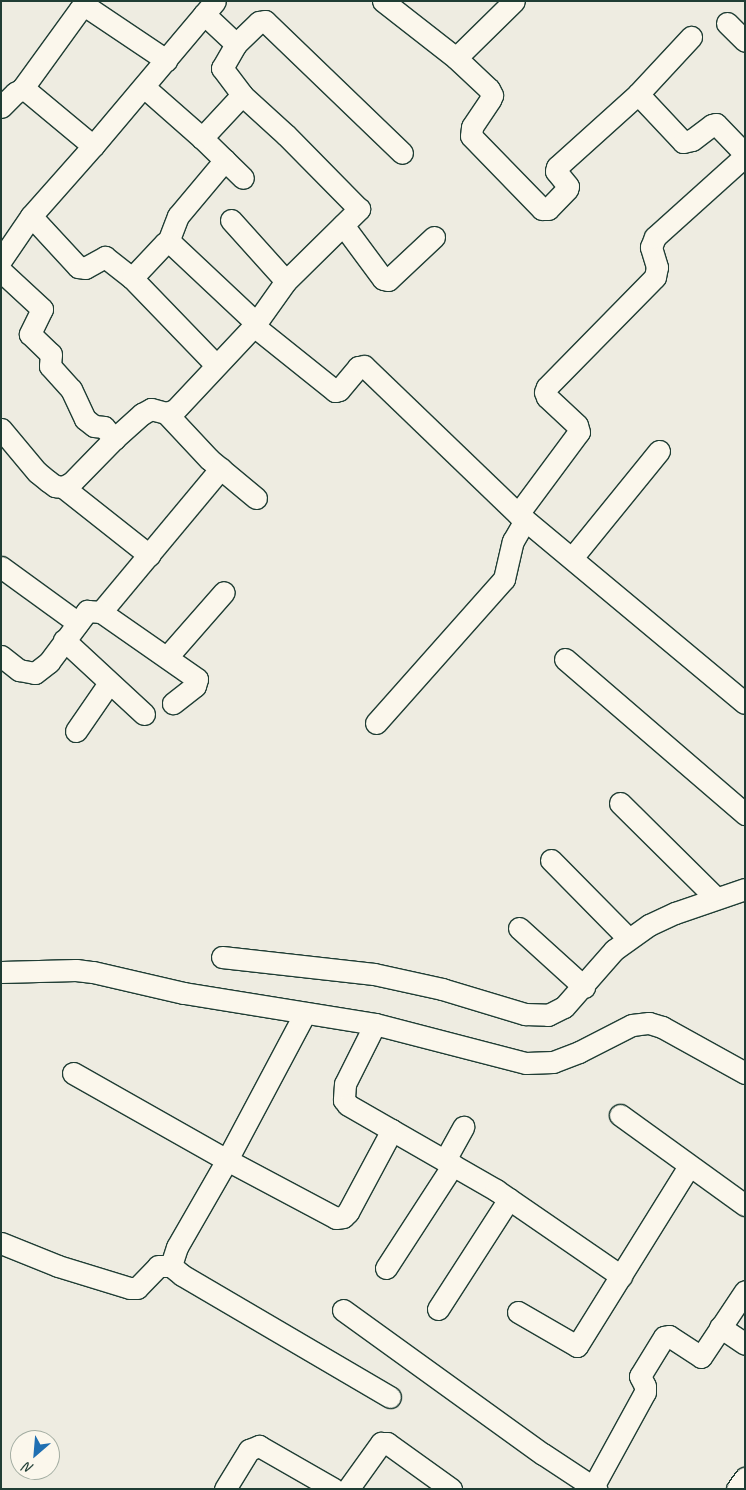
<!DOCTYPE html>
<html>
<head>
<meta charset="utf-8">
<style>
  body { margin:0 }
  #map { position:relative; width:746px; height:1490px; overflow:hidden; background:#eeece1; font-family:Caveat,sans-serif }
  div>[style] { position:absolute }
  .roads { filter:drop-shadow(1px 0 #1f3d34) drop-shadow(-1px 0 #1f3d34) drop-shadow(0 1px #1f3d34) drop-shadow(0 -1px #1f3d34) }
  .minor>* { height:21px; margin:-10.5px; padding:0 10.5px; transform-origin:10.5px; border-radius:10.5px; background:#fbf7ec }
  span { translate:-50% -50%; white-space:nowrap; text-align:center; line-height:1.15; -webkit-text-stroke:4.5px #fbf7ec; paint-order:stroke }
  .frame { position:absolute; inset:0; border:2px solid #1f3d34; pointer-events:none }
  .north { position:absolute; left:10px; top:1430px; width:50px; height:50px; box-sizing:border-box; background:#fbf7ec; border:1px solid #a3ada2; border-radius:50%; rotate:207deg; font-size:14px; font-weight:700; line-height:20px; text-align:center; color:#1f3d34 }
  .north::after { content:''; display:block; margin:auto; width:18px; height:22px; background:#1f6fb2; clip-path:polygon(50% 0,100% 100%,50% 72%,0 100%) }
</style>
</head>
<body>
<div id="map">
  <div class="roads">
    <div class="minor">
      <div style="left:383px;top:1px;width:93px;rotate:38deg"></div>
      <div style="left:456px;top:58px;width:45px;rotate:43.2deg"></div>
      <div style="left:489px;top:89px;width:7px;rotate:63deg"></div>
      <div style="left:492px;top:95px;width:5px;rotate:112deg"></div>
      <div style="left:490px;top:100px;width:32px;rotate:124deg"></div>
      <div style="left:472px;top:127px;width:9px;rotate:96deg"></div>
      <div style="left:471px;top:136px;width:102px;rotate:45.8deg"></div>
      <div style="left:542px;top:209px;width:6px"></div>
      <div style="left:548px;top:209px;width:28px;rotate:-46deg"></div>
      <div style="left:567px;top:189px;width:3px;rotate:-72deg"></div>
      <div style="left:568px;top:186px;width:19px;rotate:-129deg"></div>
      <div style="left:556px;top:171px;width:4px;rotate:-76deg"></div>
      <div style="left:557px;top:167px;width:109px;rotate:-42deg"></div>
      <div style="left:638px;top:94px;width:66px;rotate:46.8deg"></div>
      <div style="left:683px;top:142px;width:9px;rotate:-13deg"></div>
      <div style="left:692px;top:140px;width:25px;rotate:-37deg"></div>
      <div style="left:712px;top:125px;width:4px;rotate:-14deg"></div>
      <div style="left:716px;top:124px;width:42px;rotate:46deg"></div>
      <div style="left:204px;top:14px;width:44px;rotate:43.2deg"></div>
      <div style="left:236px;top:44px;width:28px;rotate:120deg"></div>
      <div style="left:222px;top:68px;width:34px;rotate:53deg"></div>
      <div style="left:727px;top:23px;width:25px;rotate:45deg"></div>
      <div style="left:236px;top:44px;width:32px;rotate:-44deg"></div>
      <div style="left:259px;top:22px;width:6px;rotate:-9deg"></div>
      <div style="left:265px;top:21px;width:190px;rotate:43.9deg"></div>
      <div style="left:456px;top:58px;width:81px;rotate:-44.5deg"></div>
      <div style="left:22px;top:89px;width:99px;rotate:-54.1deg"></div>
      <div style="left:80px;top:9px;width:5px;rotate:-22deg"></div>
      <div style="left:85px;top:7px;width:5px;rotate:22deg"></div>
      <div style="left:90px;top:9px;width:92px;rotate:33.9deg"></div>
      <div style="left:638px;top:94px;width:78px;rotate:-47.1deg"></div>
      <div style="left:1px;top:107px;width:20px;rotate:-45deg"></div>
      <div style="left:15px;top:93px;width:8px;rotate:-30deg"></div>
      <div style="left:22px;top:89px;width:5px;rotate:22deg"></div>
      <div style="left:27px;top:91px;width:86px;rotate:39.8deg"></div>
      <div style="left:202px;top:138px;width:57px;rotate:44.3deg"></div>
      <div style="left:31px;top:216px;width:69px;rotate:47.3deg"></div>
      <div style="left:78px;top:267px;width:7px;rotate:8deg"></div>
      <div style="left:85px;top:268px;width:23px;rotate:-29deg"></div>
      <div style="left:105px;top:257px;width:34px;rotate:38deg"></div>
      <div style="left:231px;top:220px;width:82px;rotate:48deg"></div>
      <div style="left:343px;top:225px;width:67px;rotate:53.5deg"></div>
      <div style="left:383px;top:279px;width:5px;rotate:11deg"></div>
      <div style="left:388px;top:280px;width:63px;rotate:-43.1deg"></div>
      <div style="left:168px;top:242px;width:28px;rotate:-69deg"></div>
      <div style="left:178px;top:216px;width:73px;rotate:-50deg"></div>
      <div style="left:1px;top:260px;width:53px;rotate:-55.7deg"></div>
      <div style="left:31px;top:216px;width:94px;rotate:-48.5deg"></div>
      <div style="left:93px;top:146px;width:189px;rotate:-49.9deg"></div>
      <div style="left:1px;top:271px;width:56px;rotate:42.8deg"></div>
      <div style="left:42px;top:309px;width:28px;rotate:116deg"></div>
      <div style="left:30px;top:334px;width:29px;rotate:44deg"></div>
      <div style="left:51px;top:354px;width:12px;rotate:95deg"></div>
      <div style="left:50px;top:366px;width:31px;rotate:48deg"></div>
      <div style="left:71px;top:389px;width:33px;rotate:65deg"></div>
      <div style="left:85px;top:419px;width:11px;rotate:38deg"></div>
      <div style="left:94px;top:426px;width:10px;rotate:6deg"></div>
      <div style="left:104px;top:427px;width:16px;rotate:50deg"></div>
      <div style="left:254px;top:326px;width:104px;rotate:38.7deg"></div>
      <div style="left:335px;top:391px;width:4px;rotate:-14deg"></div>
      <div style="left:339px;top:390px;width:30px;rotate:-50deg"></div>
      <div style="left:358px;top:367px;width:6px;rotate:-9deg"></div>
      <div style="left:364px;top:366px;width:214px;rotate:43.9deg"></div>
      <div style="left:518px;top:514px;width:295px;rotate:39.8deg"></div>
      <div style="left:216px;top:365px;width:121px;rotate:-134deg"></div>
      <div style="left:132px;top:278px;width:48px;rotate:-46.7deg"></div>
      <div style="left:165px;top:243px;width:7px;rotate:8deg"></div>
      <div style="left:172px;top:244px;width:115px;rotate:43.2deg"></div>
      <div style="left:166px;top:413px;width:63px;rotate:46.9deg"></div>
      <div style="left:209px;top:459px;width:61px;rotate:39.7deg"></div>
      <div style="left:1px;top:429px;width:56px;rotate:50.1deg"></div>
      <div style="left:37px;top:472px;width:14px;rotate:39deg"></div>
      <div style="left:48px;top:481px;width:9px;rotate:36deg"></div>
      <div style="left:55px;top:486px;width:8px;rotate:7deg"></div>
      <div style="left:63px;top:487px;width:9px;rotate:-27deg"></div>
      <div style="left:71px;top:483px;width:62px;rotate:-45.7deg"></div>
      <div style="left:114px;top:439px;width:38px;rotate:-42deg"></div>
      <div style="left:142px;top:414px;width:10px;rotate:-29deg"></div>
      <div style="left:151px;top:409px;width:16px;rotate:15deg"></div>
      <div style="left:166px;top:413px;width:9px;rotate:-18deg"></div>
      <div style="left:175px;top:410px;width:115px;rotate:-46.8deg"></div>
      <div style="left:254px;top:326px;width:55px;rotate:-54.6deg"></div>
      <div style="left:286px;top:281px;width:103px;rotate:-44.6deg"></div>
      <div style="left:359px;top:209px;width:104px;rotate:-134.6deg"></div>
      <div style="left:286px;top:135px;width:59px;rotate:-137.7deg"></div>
      <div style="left:242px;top:95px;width:59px;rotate:132.9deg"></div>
      <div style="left:202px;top:138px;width:77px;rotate:-138.7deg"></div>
      <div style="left:63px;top:487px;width:110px;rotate:38.3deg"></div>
      <div style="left:518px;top:514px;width:102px;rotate:-53.4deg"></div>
      <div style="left:579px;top:432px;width:7px;rotate:-106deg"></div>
      <div style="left:577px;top:425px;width:41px;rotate:-137deg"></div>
      <div style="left:547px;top:397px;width:5px;rotate:-112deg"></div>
      <div style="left:545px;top:392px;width:5px;rotate:-68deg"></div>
      <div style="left:547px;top:387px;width:154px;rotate:-45.5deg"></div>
      <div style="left:655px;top:277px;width:10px;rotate:-79deg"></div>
      <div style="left:657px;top:267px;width:21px;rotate:-107deg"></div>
      <div style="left:651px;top:247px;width:11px;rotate:-68deg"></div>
      <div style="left:655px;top:237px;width:121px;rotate:-42deg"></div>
      <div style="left:572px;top:558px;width:138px;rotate:-50.9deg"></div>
      <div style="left:1px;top:567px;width:95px;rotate:36deg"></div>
      <div style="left:101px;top:612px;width:187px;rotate:-50.2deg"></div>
      <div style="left:64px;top:640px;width:109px;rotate:42.8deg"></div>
      <div style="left:1px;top:656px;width:23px;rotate:38deg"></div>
      <div style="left:19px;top:670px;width:16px;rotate:11deg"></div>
      <div style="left:35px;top:673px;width:18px;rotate:-38deg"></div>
      <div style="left:49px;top:662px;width:64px;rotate:-53.3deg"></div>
      <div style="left:87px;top:611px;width:14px;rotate:4deg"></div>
      <div style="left:101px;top:612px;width:117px;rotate:34.9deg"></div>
      <div style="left:197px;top:679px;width:7px;rotate:106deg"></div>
      <div style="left:195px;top:686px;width:28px;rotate:142deg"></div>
      <div style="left:167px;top:657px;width:86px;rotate:-48.8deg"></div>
      <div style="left:565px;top:659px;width:238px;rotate:40.7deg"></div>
      <div style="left:376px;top:723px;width:193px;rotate:-48.4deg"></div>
      <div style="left:504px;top:579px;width:39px;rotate:-77deg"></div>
      <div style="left:513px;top:541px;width:24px;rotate:-60deg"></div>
      <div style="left:76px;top:731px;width:58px;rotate:-55.5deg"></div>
      <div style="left:620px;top:803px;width:135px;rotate:44.7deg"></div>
      <div style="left:551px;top:860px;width:110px;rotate:45.4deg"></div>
      <div style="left:519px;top:928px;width:88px;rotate:42.2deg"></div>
      <div style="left:222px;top:957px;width:153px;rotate:6.4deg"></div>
      <div style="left:374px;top:974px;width:70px;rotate:12.4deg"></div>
      <div style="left:442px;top:989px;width:87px;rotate:16.8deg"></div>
      <div style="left:525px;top:1014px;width:23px;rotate:2deg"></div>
      <div style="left:548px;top:1015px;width:18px;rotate:-27deg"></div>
      <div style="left:564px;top:1007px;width:76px;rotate:-48.7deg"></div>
      <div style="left:614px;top:950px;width:43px;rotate:-35.5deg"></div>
      <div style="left:649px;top:925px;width:29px;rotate:-25deg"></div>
      <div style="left:675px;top:913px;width:74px;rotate:-18.9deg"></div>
      <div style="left:1px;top:972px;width:75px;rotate:-1.5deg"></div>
      <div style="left:76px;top:970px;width:17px;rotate:7deg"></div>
      <div style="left:93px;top:972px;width:93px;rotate:13deg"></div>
      <div style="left:184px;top:993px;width:193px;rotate:9.2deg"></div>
      <div style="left:375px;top:1024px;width:156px;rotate:14.5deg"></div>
      <div style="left:526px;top:1063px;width:27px;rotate:-2deg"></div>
      <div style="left:553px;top:1062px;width:28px;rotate:-21deg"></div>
      <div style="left:579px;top:1052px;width:59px;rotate:-27deg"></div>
      <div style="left:632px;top:1025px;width:17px;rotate:-7deg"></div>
      <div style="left:649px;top:1023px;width:14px;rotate:17deg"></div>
      <div style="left:662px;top:1027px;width:95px;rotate:29deg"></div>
      <div style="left:305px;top:1013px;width:166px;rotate:118deg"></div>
      <div style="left:227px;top:1160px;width:100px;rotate:119.9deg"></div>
      <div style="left:177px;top:1247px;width:20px;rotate:108deg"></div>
      <div style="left:171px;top:1266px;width:14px;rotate:39deg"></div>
      <div style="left:182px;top:1275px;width:241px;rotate:30.4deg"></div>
      <div style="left:375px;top:1024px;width:67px;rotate:116.6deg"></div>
      <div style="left:345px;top:1084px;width:16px;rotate:94deg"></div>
      <div style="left:344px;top:1100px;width:6px;rotate:51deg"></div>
      <div style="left:348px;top:1105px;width:171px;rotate:29.9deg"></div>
      <div style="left:496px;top:1190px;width:152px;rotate:34.5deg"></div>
      <div style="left:73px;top:1073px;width:177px;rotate:29.5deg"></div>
      <div style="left:227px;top:1160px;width:123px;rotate:28deg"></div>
      <div style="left:336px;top:1218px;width:7px;rotate:-8deg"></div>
      <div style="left:343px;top:1217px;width:7px;rotate:-45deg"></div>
      <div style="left:348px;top:1212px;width:93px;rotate:-61.8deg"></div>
      <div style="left:620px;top:1115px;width:154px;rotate:35.8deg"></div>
      <div style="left:445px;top:1160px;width:38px;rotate:-61deg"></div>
      <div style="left:1px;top:1243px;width:61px;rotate:22deg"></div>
      <div style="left:58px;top:1266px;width:75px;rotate:17deg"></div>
      <div style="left:130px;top:1288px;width:7px"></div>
      <div style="left:137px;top:1288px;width:30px;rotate:-46deg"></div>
      <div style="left:158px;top:1266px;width:13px"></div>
      <div style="left:386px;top:1268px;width:123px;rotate:-57deg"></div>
      <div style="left:438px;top:1309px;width:131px;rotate:-57.2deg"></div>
      <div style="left:343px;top:1310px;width:246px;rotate:35.8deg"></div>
      <div style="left:543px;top:1454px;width:64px;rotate:33.4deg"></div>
      <div style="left:518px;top:1312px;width:68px;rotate:30deg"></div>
      <div style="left:577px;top:1346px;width:212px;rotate:-58.1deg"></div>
      <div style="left:720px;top:1327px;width:30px;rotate:34deg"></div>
      <div style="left:593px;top:1487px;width:108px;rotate:-61.3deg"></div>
      <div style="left:645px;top:1392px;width:6px;rotate:-90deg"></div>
      <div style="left:645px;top:1386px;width:11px;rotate:-117deg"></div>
      <div style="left:640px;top:1376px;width:46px;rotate:-58.4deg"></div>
      <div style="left:664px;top:1337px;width:5px;rotate:-11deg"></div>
      <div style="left:669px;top:1336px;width:38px;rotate:33deg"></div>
      <div style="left:701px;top:1357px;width:79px;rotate:-56.3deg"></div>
      <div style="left:225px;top:1489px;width:46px;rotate:-58.4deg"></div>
      <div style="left:249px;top:1450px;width:11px;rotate:-22deg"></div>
      <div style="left:259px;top:1446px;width:86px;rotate:29.8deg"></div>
      <div style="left:348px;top:1489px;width:57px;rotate:-54.3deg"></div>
      <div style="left:381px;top:1443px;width:6px"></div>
      <div style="left:387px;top:1443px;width:79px;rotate:35.7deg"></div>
      <div style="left:737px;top:1489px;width:14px;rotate:-54deg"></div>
    </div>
  </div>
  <div class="frame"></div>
  <div class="north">N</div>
</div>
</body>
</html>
